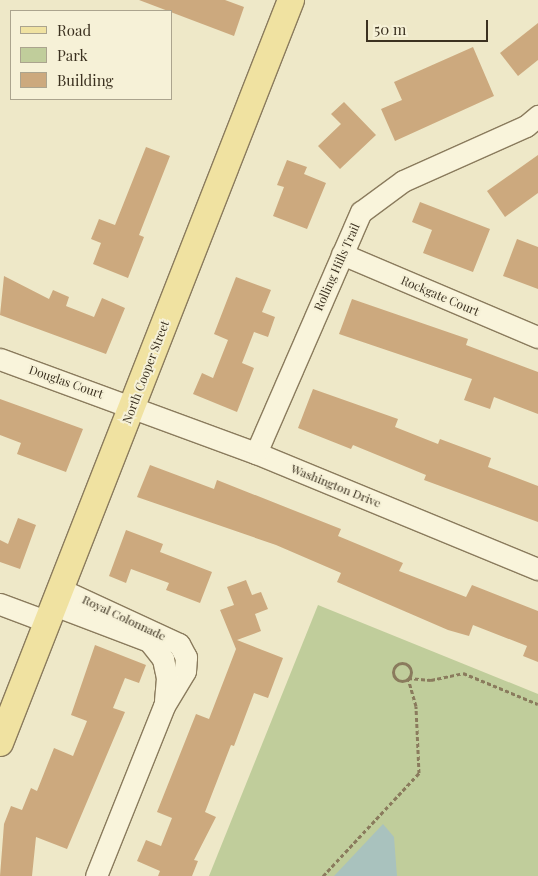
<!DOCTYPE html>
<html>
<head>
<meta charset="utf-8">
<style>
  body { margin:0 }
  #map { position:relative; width:538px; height:876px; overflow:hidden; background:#eee8c8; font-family:"Playfair Display",serif }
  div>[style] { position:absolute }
  .green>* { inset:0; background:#c0cd9b }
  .water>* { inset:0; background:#a9c2be }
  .building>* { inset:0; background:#cca97e }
  .path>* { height:3px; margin-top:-1.5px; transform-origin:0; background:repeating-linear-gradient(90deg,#8a7b5d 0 4px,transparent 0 6.5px) }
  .path>.ring { margin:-1.5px; padding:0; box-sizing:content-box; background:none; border:3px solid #8a7b5d; border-radius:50% }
  .roads { filter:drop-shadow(1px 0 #8a7b5d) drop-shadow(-1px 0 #8a7b5d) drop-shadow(0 1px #8a7b5d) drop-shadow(0 -1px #8a7b5d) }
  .minor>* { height:21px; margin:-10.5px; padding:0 10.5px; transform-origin:10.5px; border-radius:10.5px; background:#f9f4db }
  .major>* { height:26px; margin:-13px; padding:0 13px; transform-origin:13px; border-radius:13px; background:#f0e2a1 }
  span { translate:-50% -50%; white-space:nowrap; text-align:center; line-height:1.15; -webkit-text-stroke:4px #f6f1d7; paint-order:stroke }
  .street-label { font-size:12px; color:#3b3120 }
  .legend { position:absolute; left:10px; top:10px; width:162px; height:90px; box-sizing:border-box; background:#f6f1d7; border:1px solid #aba48e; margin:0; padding:6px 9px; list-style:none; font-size:15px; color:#3b3120 }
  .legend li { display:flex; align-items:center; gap:10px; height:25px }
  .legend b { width:25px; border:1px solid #aba48e }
  .scale { position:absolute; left:366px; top:20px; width:122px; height:22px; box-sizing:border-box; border:2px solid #3b3120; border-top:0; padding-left:6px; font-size:15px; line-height:18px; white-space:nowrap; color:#3b3120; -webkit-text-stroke:4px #f6f1d7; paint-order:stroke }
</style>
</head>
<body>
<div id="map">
  <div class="green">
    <div style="clip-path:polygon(318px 605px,538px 694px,538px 876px,209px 876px)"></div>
  </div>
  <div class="water">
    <div style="clip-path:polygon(383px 824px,394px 837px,397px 876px,334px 876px)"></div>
  </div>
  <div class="building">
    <div style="clip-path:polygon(139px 0,225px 0,244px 7px,234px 36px)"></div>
    <div style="clip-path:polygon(538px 23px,538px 60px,518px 76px,500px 53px)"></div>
    <div style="clip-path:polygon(473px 47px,494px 96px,395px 141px,381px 109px,402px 100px,394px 82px)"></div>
    <div style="clip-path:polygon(344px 102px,376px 135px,340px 169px,318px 146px,341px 124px,331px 114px)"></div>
    <div style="clip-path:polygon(146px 147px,170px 156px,139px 235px,144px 237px,128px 278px,93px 264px,101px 243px,91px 239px,99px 219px,115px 225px)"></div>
    <div style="clip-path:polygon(538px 155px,538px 193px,505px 217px,487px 191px)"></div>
    <div style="clip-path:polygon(287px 160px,307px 167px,304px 174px,326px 183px,307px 229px,273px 216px,284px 187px,277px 185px)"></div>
    <div style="clip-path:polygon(420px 202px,490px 229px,473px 272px,423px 253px,432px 230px,412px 222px)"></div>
    <div style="clip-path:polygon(517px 239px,538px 247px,538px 289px,503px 276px)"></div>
    <div style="clip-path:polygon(4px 276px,49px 299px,53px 290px,69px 297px,66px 306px,94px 317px,102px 298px,125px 308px,106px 354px,0 315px)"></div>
    <div style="clip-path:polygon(236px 277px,271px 290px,262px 312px,275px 317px,268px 337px,254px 332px,242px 363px,254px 368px,237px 412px,193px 394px,202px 373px,213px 378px,228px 340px,214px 334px)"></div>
    <div style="clip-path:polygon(352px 299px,468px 339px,466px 345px,538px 372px,538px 414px,494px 397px,490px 409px,464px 400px,472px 379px,339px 334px)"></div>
    <div style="clip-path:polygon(313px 389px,398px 419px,395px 427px,438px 444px,440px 439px,491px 458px,488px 467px,538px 486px,538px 522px,424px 480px,426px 475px,353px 445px,351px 449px,298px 428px)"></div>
    <div style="clip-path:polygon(0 399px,83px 429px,66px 472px,17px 454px,21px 443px,0 435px)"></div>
    <div style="clip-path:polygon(150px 465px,214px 489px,217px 480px,341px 529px,338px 536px,403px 563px,399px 571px,466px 597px,472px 585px,538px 611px,538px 662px,523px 656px,527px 646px,473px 625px,469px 636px,448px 630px,337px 582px,341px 573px,276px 545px,137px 497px)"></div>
    <div style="clip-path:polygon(18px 518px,36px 525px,20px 569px,0 562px,0 540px,8px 544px)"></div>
    <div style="clip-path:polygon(126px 530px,163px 544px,160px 552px,212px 572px,200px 603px,166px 590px,169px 583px,131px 569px,126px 583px,109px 576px)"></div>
    <div style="clip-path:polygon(246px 580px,252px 595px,261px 592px,268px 609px,255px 614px,261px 631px,237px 640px,283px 658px,268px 698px,254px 693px,234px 746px,231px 745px,205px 812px,216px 817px,194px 860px,198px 861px,192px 876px,158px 876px,160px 871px,137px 861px,146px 840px,161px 846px,172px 818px,157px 812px,196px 714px,209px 719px,236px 649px,220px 610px,234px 605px,227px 587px)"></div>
    <div style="clip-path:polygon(95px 645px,146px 665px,139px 683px,125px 678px,113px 708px,125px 712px,67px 849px,36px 837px,32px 876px,0 876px,4px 824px,11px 806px,22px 810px,31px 788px,37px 791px,54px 748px,73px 756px,87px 721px,71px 715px)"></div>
  </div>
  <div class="path">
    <div class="ring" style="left:393px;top:663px;width:15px;height:15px"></div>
    <div style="left:323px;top:876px;width:141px;rotate:-47deg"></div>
    <div style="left:419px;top:773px;width:67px;rotate:-92.6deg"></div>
    <div style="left:416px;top:706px;width:29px;rotate:-106deg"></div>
    <div style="left:408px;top:678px;width:23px;rotate:5deg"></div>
    <div style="left:431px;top:680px;width:33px;rotate:-12deg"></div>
    <div style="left:463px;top:673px;width:81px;rotate:22.5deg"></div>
  </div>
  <div class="roads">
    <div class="minor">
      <div style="left:342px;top:254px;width:213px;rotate:23deg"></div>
      <div style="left:0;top:359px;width:273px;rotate:20.2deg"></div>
      <div style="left:256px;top:453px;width:305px;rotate:22.4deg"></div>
      <div style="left:256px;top:453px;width:263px;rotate:-66.5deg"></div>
      <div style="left:361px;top:212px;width:52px;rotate:-36.4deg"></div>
      <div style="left:403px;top:181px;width:135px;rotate:-24.1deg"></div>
      <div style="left:526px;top:126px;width:16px;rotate:-40deg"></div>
      <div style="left:60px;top:589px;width:131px;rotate:24.8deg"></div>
      <div style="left:179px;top:644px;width:15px;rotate:62deg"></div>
      <div style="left:186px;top:657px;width:14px;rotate:94deg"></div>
      <div style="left:185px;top:671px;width:41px;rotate:121deg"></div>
      <div style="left:164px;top:706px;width:183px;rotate:111.8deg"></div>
      <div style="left:0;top:604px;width:51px;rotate:20.6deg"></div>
      <div style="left:54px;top:605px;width:102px;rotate:20.8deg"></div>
      <div style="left:149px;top:641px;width:23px;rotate:52deg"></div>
      <div style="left:163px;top:659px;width:19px;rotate:78deg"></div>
      <div style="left:167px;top:678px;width:23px;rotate:95deg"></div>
    </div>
    <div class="major">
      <div style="left:0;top:743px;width:798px;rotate:-68.61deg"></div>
    </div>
  </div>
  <div class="street-label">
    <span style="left:337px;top:267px;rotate:-66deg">Rolling Hills Trail</span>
    <span style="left:440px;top:296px;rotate:23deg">Rockgate Court</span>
    <span style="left:146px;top:372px;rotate:-69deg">North Cooper Street</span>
    <span style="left:66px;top:382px;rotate:19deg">Douglas Court</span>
    <span style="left:336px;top:486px;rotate:22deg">Washington Drive</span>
    <span style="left:124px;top:618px;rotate:25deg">Royal Colonnade</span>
  </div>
  <ul class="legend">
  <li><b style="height:6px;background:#f0e2a1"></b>Road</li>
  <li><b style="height:14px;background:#c0cd9b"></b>Park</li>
  <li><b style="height:14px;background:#cca97e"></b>Building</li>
  </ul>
  <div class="scale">50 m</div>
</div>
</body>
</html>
